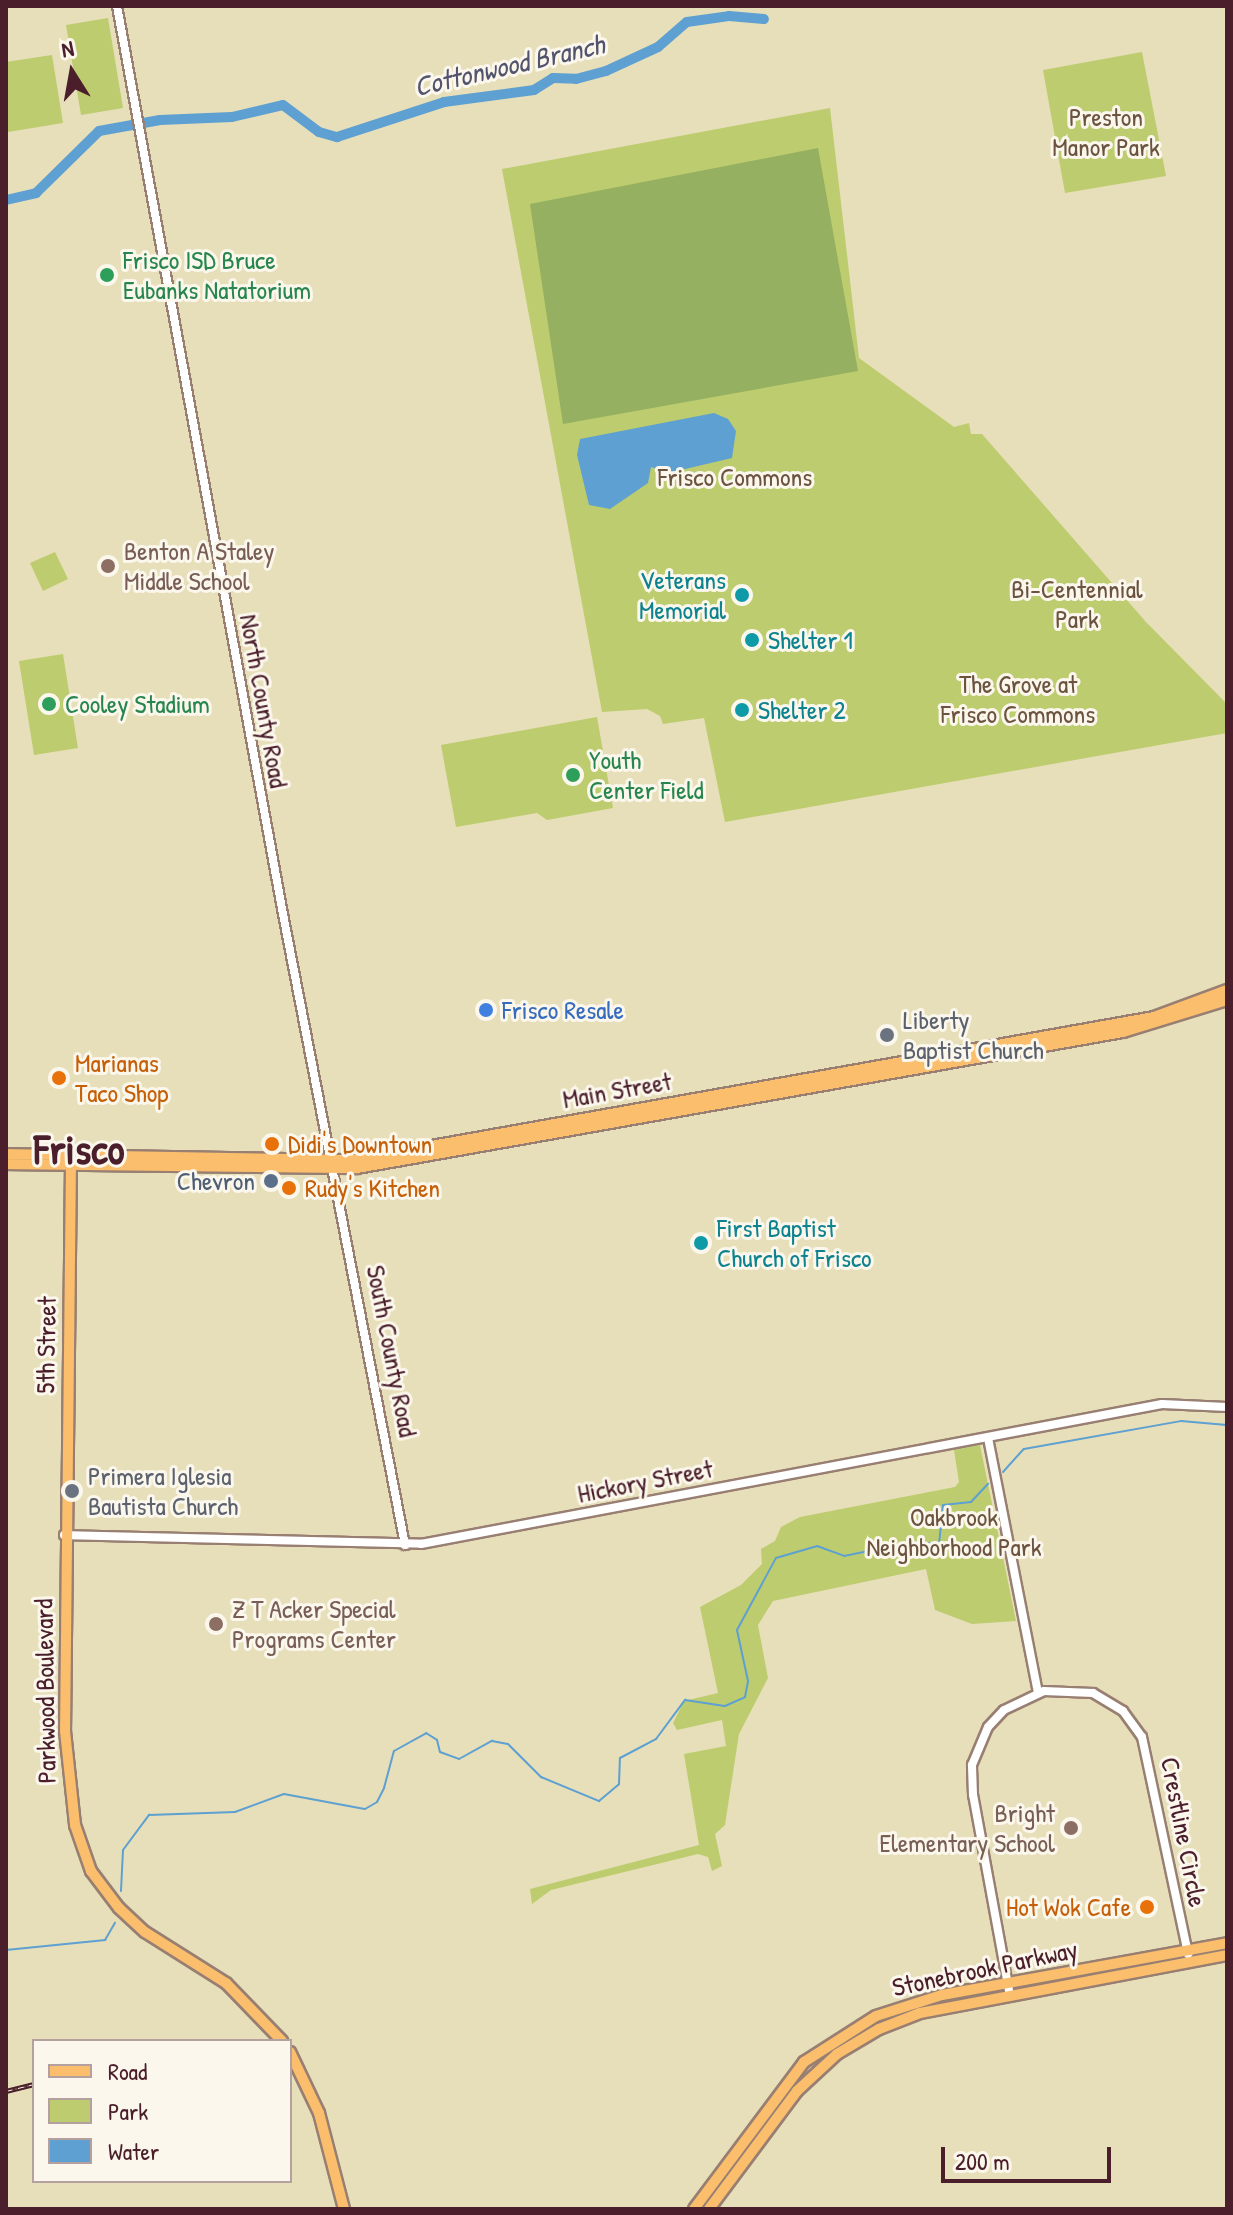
<!DOCTYPE html>
<html>
<head>
<meta charset="utf-8">
<style>
  body { margin:0 }
  #map { position:relative; width:1233px; height:2215px; overflow:hidden; background:#e7dfb9; font-family:"Patrick Hand",sans-serif }
  div>[style] { position:absolute }
  .green>* { inset:0; background:#bdcc6e }
  .forest>* { inset:0; background:#96b061 }
  .water>* { inset:0; background:#5da0d1 }
  .stream>* { height:2px; margin:-1px; padding:0 1px; transform-origin:1px; border-radius:1px; background:#5da0d1 }
  .river>* { height:10px; margin:-5px; padding:0 5px; transform-origin:5px; border-radius:5px; background:#5da0d1 }
  .roads { filter:drop-shadow(2px 0 #987f72) drop-shadow(-2px 0 #987f72) drop-shadow(0 2px #987f72) drop-shadow(0 -2px #987f72) }
  .minor>* { height:8px; margin:-4px; padding:0 4px; transform-origin:4px; border-radius:4px; background:#fff }
  .major>* { height:10px; margin:-5px; padding:0 5px; transform-origin:5px; border-radius:5px; background:#fabe6d }
  .rail>* { height:5px; margin-top:-2.5px; transform-origin:0; background:repeating-linear-gradient(90deg,#fbf7ec 0 6px,#4a1f2b 0 12px); box-sizing:border-box; border-block:2px solid #4a1f2b }
  .dots>* { width:22px; height:22px; translate:-50% -50%; box-sizing:border-box; border:4px solid #fbf7ec; border-radius:50% }
  span { translate:-50% -50%; white-space:nowrap; text-align:center; line-height:1.15; -webkit-text-stroke:6px #fbf7ec; paint-order:stroke }
  .park-label { font-size:26px; color:#6c533f }
  .leisure-label { font-size:26px; color:#27864d }
  .left { translate:0 -50%; text-align:left }
  .education-label { font-size:26px; color:#785e54 }
  .right { translate:-100% -50%; text-align:right }
  .culture-label { font-size:26px; color:#0d838f }
  .street-label { font-size:26px; color:#4a1f2b }
  .shop-label { font-size:26px; color:#366cbe }
  .worship-label { font-size:26px; color:#5b616d }
  .food-label { font-size:26px; color:#c56008 }
  .service-label { font-size:26px; color:#4e5e75 }
  .water-label { font-size:28px; color:#52536d; font-style:italic }
  .town-label { font-size:42px; color:#4a1f2b; font-weight:700 }
  .frame { position:absolute; inset:0; border:8px solid #4a1f2b; pointer-events:none }
  .legend { position:absolute; left:32px; top:2039px; width:260px; height:144px; box-sizing:border-box; background:#fbf7ec; border:2px solid #b4a19f; margin:0; padding:10px 14px; list-style:none; font-size:24px; color:#4a1f2b }
  .legend li { display:flex; align-items:center; gap:16px; height:40px }
  .legend b { width:40px; border:2px solid #b4a19f }
  .north { position:absolute; left:32px; top:32px; width:80px; height:80px; -webkit-text-stroke:6px #fbf7ec; paint-order:stroke; rotate:349deg; font-size:22px; font-weight:700; line-height:32px; text-align:center; color:#4a1f2b }
  .north::after { content:''; display:block; margin:auto; width:28px; height:36px; background:#4a1f2b; clip-path:polygon(50% 0,100% 100%,50% 72%,0 100%) }
  .scale { position:absolute; left:941px; top:2147px; width:170px; height:36px; box-sizing:border-box; border:4px solid #4a1f2b; border-top:0; padding-left:10px; font-size:24px; line-height:28px; white-space:nowrap; color:#4a1f2b; -webkit-text-stroke:6px #fbf7ec; paint-order:stroke }
</style>
</head>
<body>
<div id="map">
  <div class="green">
    <div style="clip-path:polygon(108px 18px,123px 108px,81px 115px,66px 25px)"></div>
    <div style="clip-path:polygon(1142px 52px,1166px 176px,1065px 193px,1043px 70px)"></div>
    <div style="clip-path:polygon(52px 55px,63px 123px,8px 132px,6px 62px)"></div>
    <div style="clip-path:polygon(830px 108px,859px 358px,954px 427px,969px 423px,971px 434px,982px 434px,1146px 622px,1225px 702px,1227px 733px,725px 822px,704px 718px,663px 724px,660px 716px,647px 709px,602px 712px,502px 169px)"></div>
    <div style="clip-path:polygon(55px 552px,68px 579px,43px 591px,30px 563px)"></div>
    <div style="clip-path:polygon(63px 654px,78px 748px,34px 755px,19px 661px)"></div>
    <div style="clip-path:polygon(597px 717px,613px 808px,547px 820px,537px 813px,456px 827px,441px 745px)"></div>
    <div style="clip-path:polygon(980px 1445px,1016px 1621px,972px 1624px,935px 1610px,926px 1569px,773px 1601px,758px 1625px,768px 1678px,739px 1734px,725px 1825px,715px 1834px,722px 1866px,712px 1871px,708px 1857px,698px 1854px,551px 1890px,532px 1904px,530px 1889px,699px 1845px,684px 1754px,726px 1746px,722px 1720px,677px 1730px,673px 1723px,684px 1701px,718px 1693px,700px 1607px,741px 1585px,762px 1564px,761px 1549px,775px 1541px,781px 1527px,800px 1517px,955px 1487px,959px 1482px,954px 1450px)"></div>
  </div>
  <div class="forest">
    <div style="clip-path:polygon(818px 148px,858px 371px,563px 424px,530px 204px)"></div>
  </div>
  <div class="water">
    <div style="clip-path:polygon(714px 413px,728px 419px,736px 431px,732px 458px,668px 473px,651px 467px,648px 483px,610px 509px,589px 505px,577px 455px,580px 439px)"></div>
  </div>
  <div class="stream">
    <div style="left:1003px;top:1472px;width:31px;rotate:-48deg"></div>
    <div style="left:1024px;top:1449px;width:159px;rotate:-10.1deg"></div>
    <div style="left:1181px;top:1421px;width:46px;rotate:5deg"></div>
    <div style="left:121px;top:1891px;width:41px;rotate:-87.2deg"></div>
    <div style="left:123px;top:1850px;width:44px;rotate:-53.4deg"></div>
    <div style="left:149px;top:1815px;width:86px;rotate:-2deg"></div>
    <div style="left:235px;top:1812px;width:52px;rotate:-20.2deg"></div>
    <div style="left:284px;top:1794px;width:82px;rotate:10.5deg"></div>
    <div style="left:365px;top:1809px;width:14px;rotate:-30deg"></div>
    <div style="left:377px;top:1802px;width:16px;rotate:-63deg"></div>
    <div style="left:384px;top:1788px;width:38px;rotate:-75deg"></div>
    <div style="left:394px;top:1751px;width:37px;rotate:-29deg"></div>
    <div style="left:426px;top:1733px;width:13px;rotate:32deg"></div>
    <div style="left:437px;top:1740px;width:12px;rotate:76deg"></div>
    <div style="left:440px;top:1752px;width:20px;rotate:20deg"></div>
    <div style="left:459px;top:1759px;width:38px;rotate:-29deg"></div>
    <div style="left:492px;top:1741px;width:16px;rotate:11deg"></div>
    <div style="left:508px;top:1744px;width:47px;rotate:45deg"></div>
    <div style="left:541px;top:1777px;width:63px;rotate:22.5deg"></div>
    <div style="left:599px;top:1801px;width:26px;rotate:-40deg"></div>
    <div style="left:619px;top:1784px;width:26px;rotate:-88deg"></div>
    <div style="left:620px;top:1758px;width:41px;rotate:-27.8deg"></div>
    <div style="left:656px;top:1739px;width:49px;rotate:-53.4deg"></div>
    <div style="left:685px;top:1700px;width:40px;rotate:8.5deg"></div>
    <div style="left:725px;top:1706px;width:22px;rotate:-24deg"></div>
    <div style="left:745px;top:1697px;width:16px;rotate:-79deg"></div>
    <div style="left:748px;top:1681px;width:52px;rotate:-102.2deg"></div>
    <div style="left:737px;top:1630px;width:82px;rotate:-61.6deg"></div>
    <div style="left:776px;top:1558px;width:43px;rotate:-16.3deg"></div>
    <div style="left:817px;top:1546px;width:29px;rotate:20deg"></div>
    <div style="left:844px;top:1556px;width:69px;rotate:-11.6deg"></div>
    <div style="left:912px;top:1542px;width:27px;rotate:4deg"></div>
    <div style="left:939px;top:1544px;width:39px;rotate:-84deg"></div>
    <div style="left:943px;top:1505px;width:28px;rotate:-6deg"></div>
    <div style="left:971px;top:1502px;width:25px;rotate:-47deg"></div>
    <div style="left:6px;top:1950px;width:100px;rotate:-5.8deg"></div>
    <div style="left:105px;top:1940px;width:20px;rotate:-60deg"></div>
  </div>
  <div class="river">
    <div style="left:6px;top:200px;width:31px;rotate:-13deg"></div>
    <div style="left:36px;top:193px;width:88px;rotate:-44.5deg"></div>
    <div style="left:99px;top:131px;width:62px;rotate:-10.2deg"></div>
    <div style="left:160px;top:120px;width:72px;rotate:-2.4deg"></div>
    <div style="left:232px;top:117px;width:52px;rotate:-13.2deg"></div>
    <div style="left:283px;top:105px;width:45px;rotate:36.9deg"></div>
    <div style="left:319px;top:132px;width:19px;rotate:16deg"></div>
    <div style="left:337px;top:137px;width:113px;rotate:-18.1deg"></div>
    <div style="left:444px;top:102px;width:91px;rotate:-7.6deg"></div>
    <div style="left:534px;top:90px;width:22px;rotate:-32deg"></div>
    <div style="left:553px;top:78px;width:23px;rotate:2deg"></div>
    <div style="left:576px;top:79px;width:31px;rotate:-15deg"></div>
    <div style="left:606px;top:71px;width:57px;rotate:-24.8deg"></div>
    <div style="left:658px;top:47px;width:38px;rotate:-41deg"></div>
    <div style="left:687px;top:22px;width:42px;rotate:-8.1deg"></div>
    <div style="left:729px;top:16px;width:35px;rotate:5deg"></div>
  </div>
  <div class="roads">
    <div class="minor">
      <div style="left:117px;top:6px;width:918px;rotate:79.64deg"></div>
      <div style="left:282px;top:909px;width:648px;rotate:79.05deg"></div>
      <div style="left:988px;top:1438px;width:259px;rotate:78.9deg"></div>
      <div style="left:64px;top:1535px;width:357px;rotate:1.4deg"></div>
      <div style="left:421px;top:1544px;width:754px;rotate:-10.7deg"></div>
      <div style="left:1162px;top:1404px;width:65px;rotate:2.6deg"></div>
      <div style="left:1010px;top:1996px;width:204px;rotate:-100.4deg"></div>
      <div style="left:973px;top:1795px;width:30px;rotate:-92deg"></div>
      <div style="left:972px;top:1765px;width:41px;rotate:-67.2deg"></div>
      <div style="left:988px;top:1727px;width:23px;rotate:-47deg"></div>
      <div style="left:1004px;top:1710px;width:44px;rotate:-25.4deg"></div>
      <div style="left:1044px;top:1691px;width:49px;rotate:2.3deg"></div>
      <div style="left:1093px;top:1693px;width:35px;rotate:31deg"></div>
      <div style="left:1123px;top:1711px;width:32px;rotate:54deg"></div>
      <div style="left:1142px;top:1737px;width:222px;rotate:78deg"></div>
    </div>
    <div class="major">
      <div style="left:6px;top:1154px;width:347px;rotate:1deg"></div>
      <div style="left:353px;top:1160px;width:814px;rotate:-10.12deg"></div>
      <div style="left:1154px;top:1017px;width:78px;rotate:-20.3deg"></div>
      <div style="left:71px;top:1162px;width:569px;rotate:90.6deg"></div>
      <div style="left:65px;top:1731px;width:95px;rotate:83.9deg"></div>
      <div style="left:75px;top:1825px;width:49px;rotate:70.8deg"></div>
      <div style="left:91px;top:1871px;width:46px;rotate:52.9deg"></div>
      <div style="left:119px;top:1908px;width:35px;rotate:43deg"></div>
      <div style="left:145px;top:1932px;width:96px;rotate:32.2deg"></div>
      <div style="left:226px;top:1983px;width:81px;rotate:46deg"></div>
      <div style="left:6px;top:1164px;width:351px;rotate:0.7deg"></div>
      <div style="left:357px;top:1168px;width:778px;rotate:-10.07deg"></div>
      <div style="left:1123px;top:1032px;width:109px;rotate:-17.1deg"></div>
      <div style="left:290px;top:2052px;width:68px;rotate:64.6deg"></div>
      <div style="left:319px;top:2113px;width:99px;rotate:75.4deg"></div>
      <div style="left:694px;top:2209px;width:184px;rotate:-53.2deg"></div>
      <div style="left:804px;top:2062px;width:85px;rotate:-32.6deg"></div>
      <div style="left:876px;top:2016px;width:69px;rotate:-17.7deg"></div>
      <div style="left:942px;top:1995px;width:290px;rotate:-10.3deg"></div>
      <div style="left:709px;top:2209px;width:147px;rotate:-53.3deg"></div>
      <div style="left:797px;top:2091px;width:54px;rotate:-42.8deg"></div>
      <div style="left:837px;top:2054px;width:49px;rotate:-30.8deg"></div>
      <div style="left:879px;top:2029px;width:44px;rotate:-21.3deg"></div>
      <div style="left:920px;top:2013px;width:312px;rotate:-10.7deg"></div>
    </div>
  </div>
  <div class="rail">
    <div style="left:6px;top:2091px;width:29px;rotate:-14deg"></div>
  </div>
  <div class="dots">
    <div style="left:107px;top:275px;background:#2e9e5b"></div>
    <div style="left:108px;top:566px;background:#8d6e63"></div>
    <div style="left:742px;top:595px;background:#0f9aa8"></div>
    <div style="left:752px;top:640px;background:#0f9aa8"></div>
    <div style="left:49px;top:704px;background:#2e9e5b"></div>
    <div style="left:742px;top:710px;background:#0f9aa8"></div>
    <div style="left:573px;top:775px;background:#2e9e5b"></div>
    <div style="left:486px;top:1010px;background:#3f7fe0"></div>
    <div style="left:887px;top:1035px;background:#6b7280"></div>
    <div style="left:59px;top:1078px;background:#e8710a"></div>
    <div style="left:272px;top:1144px;background:#e8710a"></div>
    <div style="left:271px;top:1181px;background:#5c6f8a"></div>
    <div style="left:289px;top:1188px;background:#e8710a"></div>
    <div style="left:701px;top:1243px;background:#0f9aa8"></div>
    <div style="left:72px;top:1491px;background:#6b7280"></div>
    <div style="left:216px;top:1624px;background:#8d6e63"></div>
    <div style="left:1071px;top:1828px;background:#8d6e63"></div>
    <div style="left:1147px;top:1907px;background:#e8710a"></div>
  </div>
  <div class="park-label">
    <span style="left:1106px;top:132px">Preston<br>Manor Park</span>
    <span style="left:735px;top:477px">Frisco Commons</span>
    <span style="left:1077px;top:604px">Bi-Centennial<br>Park</span>
    <span style="left:1018px;top:699px">The Grove at<br>Frisco Commons</span>
    <span style="left:954px;top:1532px">Oakbrook<br>Neighborhood Park</span>
  </div>
  <div class="leisure-label">
    <span class="left" style="left:123px;top:275px">Frisco ISD Bruce<br>Eubanks Natatorium</span>
    <span class="left" style="left:65px;top:704px">Cooley Stadium</span>
    <span class="left" style="left:589px;top:775px">Youth<br>Center Field</span>
  </div>
  <div class="education-label">
    <span class="left" style="left:124px;top:566px">Benton A Staley<br>Middle School</span>
    <span class="left" style="left:232px;top:1624px">Z T Acker Special<br>Programs Center</span>
    <span class="right" style="left:1055px;top:1828px">Bright<br>Elementary School</span>
  </div>
  <div class="culture-label">
    <span class="right" style="left:726px;top:595px">Veterans<br>Memorial</span>
    <span class="left" style="left:768px;top:640px">Shelter 1</span>
    <span class="left" style="left:758px;top:710px">Shelter 2</span>
    <span class="left" style="left:717px;top:1243px">First Baptist<br>Church of Frisco</span>
  </div>
  <div class="street-label">
    <span style="left:264px;top:701px;rotate:80deg">North County Road</span>
    <span style="left:617px;top:1090px;rotate:-10deg">Main Street</span>
    <span style="left:46px;top:1345px;rotate:-89deg">5th Street</span>
    <span style="left:392px;top:1351px;rotate:79deg">South County Road</span>
    <span style="left:645px;top:1481px;rotate:-11deg">Hickory Street</span>
    <span style="left:45px;top:1691px;rotate:-91deg">Parkwood Boulevard</span>
    <span style="left:1184px;top:1832px;rotate:79deg">Crestline Circle</span>
    <span style="left:985px;top:1968px;rotate:-12deg">Stonebrook Parkway</span>
  </div>
  <div class="shop-label">
    <span class="left" style="left:502px;top:1010px">Frisco Resale</span>
  </div>
  <div class="worship-label">
    <span class="left" style="left:903px;top:1035px">Liberty<br>Baptist Church</span>
    <span class="left" style="left:88px;top:1491px">Primera Iglesia<br>Bautista Church</span>
  </div>
  <div class="food-label">
    <span class="left" style="left:75px;top:1078px">Marianas<br>Taco Shop</span>
    <span class="left" style="left:288px;top:1144px">Didi's Downtown</span>
    <span class="left" style="left:305px;top:1188px">Rudy's Kitchen</span>
    <span class="right" style="left:1131px;top:1907px">Hot Wok Cafe</span>
  </div>
  <div class="service-label">
    <span class="right" style="left:255px;top:1181px">Chevron</span>
  </div>
  <div class="water-label">
    <span style="left:509px;top:65px;rotate:-13deg">Cottonwood Branch</span>
  </div>
  <div class="town-label">
    <span style="left:79px;top:1149px">Frisco</span>
  </div>
  <div class="frame"></div>
  <ul class="legend">
  <li><b style="height:10px;background:#fabe6d"></b>Road</li>
  <li><b style="height:22px;background:#bdcc6e"></b>Park</li>
  <li><b style="height:22px;background:#5da0d1"></b>Water</li>
  </ul>
  <div class="north">N</div>
  <div class="scale">200 m</div>
</div>
</body>
</html>
